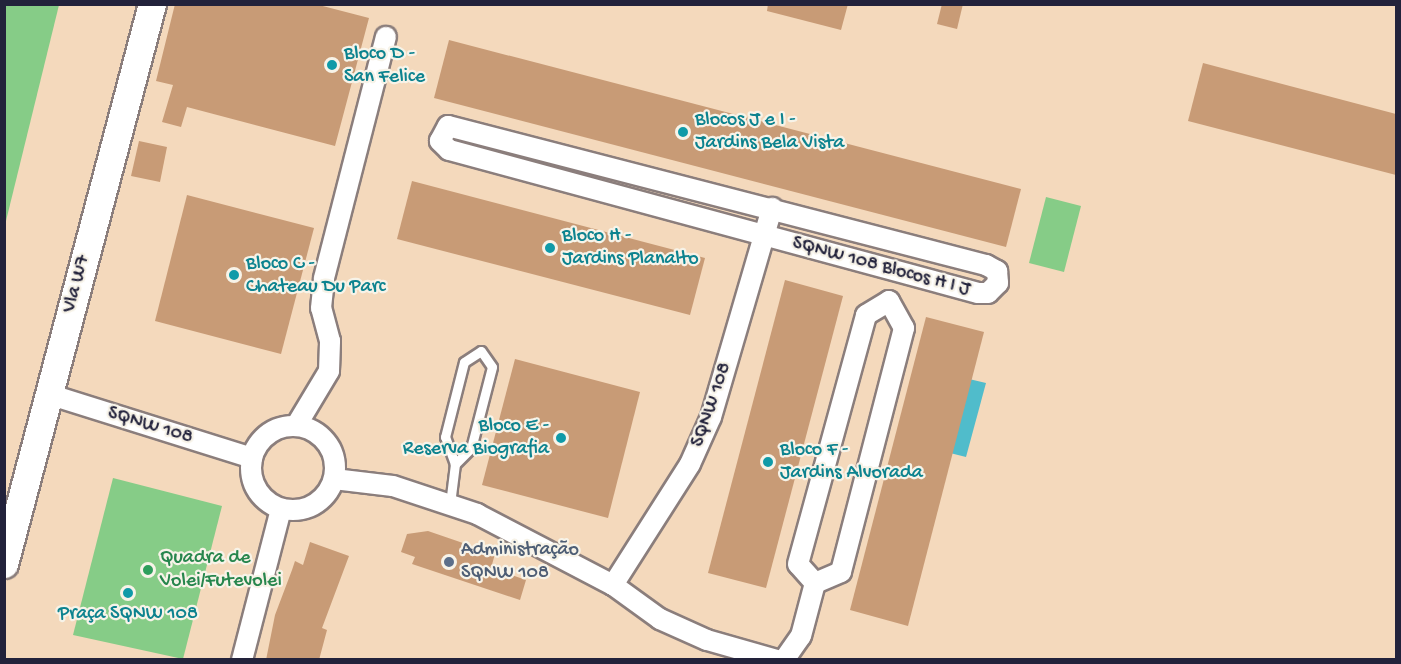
<!DOCTYPE html>
<html>
<head>
<meta charset="utf-8">
<style>
  body { margin:0 }
  #map { position:relative; width:1401px; height:664px; overflow:hidden; background:#f4d9bc; font-family:"Gochi Hand",sans-serif }
  div>[style] { position:absolute }
  .green>* { inset:0; background:#86cc87 }
  .water>* { inset:0; background:#50bccb }
  .building>* { inset:0; background:#c89b76 }
  .roads { filter:drop-shadow(2px 0 #8b7e7c) drop-shadow(-2px 0 #8b7e7c) drop-shadow(0 2px #8b7e7c) drop-shadow(0 -2px #8b7e7c) }
  .lane>* { height:9px; margin:-4.5px; padding:0 4.5px; transform-origin:4.5px; border-radius:4.5px; background:#fff }
  .street>* { height:20px; margin:-10px; padding:0 10px; transform-origin:10px; border-radius:10px; background:#fff }
  .street>.ring { margin:-10px; padding:0; box-sizing:content-box; background:none; border:20px solid #fff; border-radius:50% }
  .secondary>* { height:27px; margin:-13.5px; padding:0 13.5px; transform-origin:13.5px; border-radius:13.5px; background:#fff }
  .dots>* { width:16px; height:16px; translate:-50% -50%; box-sizing:border-box; border:3px solid #f7f3e8; border-radius:50% }
  span { translate:-50% -50%; white-space:nowrap; text-align:center; line-height:1.15; -webkit-text-stroke:4.5px #f7f3e8; paint-order:stroke }
  .culture-label { font-size:20px; color:#0d838f }
  .left { translate:0 -50%; text-align:left }
  .right { translate:-100% -50%; text-align:right }
  .street-label { font-size:20px; color:#22223b }
  .service-label { font-size:20px; color:#4e5e75 }
  .leisure-label { font-size:20px; color:#27864d }
  .frame { position:absolute; inset:0; border:6px solid #22223b; pointer-events:none }
</style>
</head>
<body>
<div id="map">
  <div class="green">
    <div style="clip-path:polygon(5px 4px,59px 5px,5px 225px,4px 5px)"></div>
    <div style="clip-path:polygon(1046px 197px,1081px 206px,1064px 272px,1029px 263px)"></div>
    <div style="clip-path:polygon(113px 478px,222px 506px,183px 659px,73px 635px)"></div>
  </div>
  <div class="water">
    <div style="clip-path:polygon(969px 379px,986px 383px,966px 457px,950px 453px)"></div>
  </div>
  <div class="building">
    <div style="clip-path:polygon(175px 4px,315px 4px,369px 18px,335px 146px,187px 107px,181px 127px,162px 122px,173px 85px,156px 81px)"></div>
    <div style="clip-path:polygon(768px 4px,848px 4px,841px 30px,767px 11px)"></div>
    <div style="clip-path:polygon(942px 4px,963px 4px,957px 29px,937px 24px)"></div>
    <div style="clip-path:polygon(449px 40px,1021px 189px,1006px 247px,434px 98px)"></div>
    <div style="clip-path:polygon(1203px 63px,1396px 114px,1396px 175px,1188px 121px)"></div>
    <div style="clip-path:polygon(139px 141px,167px 147px,160px 182px,131px 176px)"></div>
    <div style="clip-path:polygon(412px 181px,705px 258px,690px 315px,397px 239px)"></div>
    <div style="clip-path:polygon(187px 195px,314px 228px,281px 354px,155px 321px)"></div>
    <div style="clip-path:polygon(785px 280px,843px 296px,766px 588px,708px 573px)"></div>
    <div style="clip-path:polygon(926px 317px,984px 332px,908px 626px,850px 610px)"></div>
    <div style="clip-path:polygon(515px 359px,640px 392px,608px 518px,482px 485px)"></div>
    <div style="clip-path:polygon(428px 531px,495px 554px,491px 568px,526px 580px,520px 600px,412px 564px,415px 557px,401px 552px,407px 534px)"></div>
    <div style="clip-path:polygon(310px 542px,349px 556px,322px 628px,327px 630px,319px 660px,266px 660px,275px 615px,292px 570px,295px 561px,303px 565px)"></div>
  </div>
  <div class="roads">
    <div class="lane">
      <div style="left:450px;top:504px;width:40px;rotate:-82.9deg"></div>
      <div style="left:455px;top:464px;width:29px;rotate:-110deg"></div>
      <div style="left:445px;top:437px;width:77px;rotate:-75.8deg"></div>
      <div style="left:464px;top:362px;width:20px;rotate:-33deg"></div>
      <div style="left:481px;top:351px;width:19px;rotate:55deg"></div>
      <div style="left:492px;top:367px;width:84px;rotate:104.5deg"></div>
      <div style="left:471px;top:448px;width:23px;rotate:135deg"></div>
    </div>
    <div class="street">
      <div style="left:448px;top:126px;width:556px;rotate:14.49deg"></div>
      <div style="left:986px;top:265px;width:13px;rotate:29deg"></div>
      <div style="left:997px;top:271px;width:12px;rotate:85deg"></div>
      <div style="left:998px;top:283px;width:14px;rotate:135deg"></div>
      <div style="left:988px;top:293px;width:10px;rotate:180deg"></div>
      <div style="left:978px;top:293px;width:548px;rotate:-164.87deg"></div>
      <div style="left:449px;top:150px;width:13px;rotate:-135deg"></div>
      <div style="left:440px;top:141px;width:17px;rotate:-62deg"></div>
      <div style="left:889px;top:301px;width:31px;rotate:61deg"></div>
      <div style="left:904px;top:328px;width:252px;rotate:104.5deg"></div>
      <div style="left:841px;top:572px;width:28px;rotate:157deg"></div>
      <div style="left:815px;top:583px;width:25px;rotate:-132deg"></div>
      <div style="left:798px;top:564px;width:258px;rotate:-74.7deg"></div>
      <div style="left:866px;top:315px;width:27px;rotate:-31deg"></div>
      <div style="left:48px;top:394px;width:214px;rotate:17.4deg"></div>
      <div style="left:296px;top:426px;width:64px;rotate:-59deg"></div>
      <div style="left:329px;top:371px;width:30px;rotate:-88deg"></div>
      <div style="left:330px;top:341px;width:34px;rotate:-105deg"></div>
      <div style="left:321px;top:308px;width:30px;rotate:-84deg"></div>
      <div style="left:324px;top:278px;width:249px;rotate:-75.6deg"></div>
      <div class="ring" style="left:251px;top:426px;width:64px;height:64px"></div>
      <div style="left:334px;top:479px;width:59px;rotate:6.8deg"></div>
      <div style="left:393px;top:486px;width:89px;rotate:18.4deg"></div>
      <div style="left:477px;top:514px;width:153px;rotate:27.6deg"></div>
      <div style="left:613px;top:585px;width:58px;rotate:35.9deg"></div>
      <div style="left:660px;top:619px;width:51px;rotate:24.1deg"></div>
      <div style="left:707px;top:640px;width:73px;rotate:15.9deg"></div>
      <div style="left:613px;top:585px;width:143px;rotate:-57.5deg"></div>
      <div style="left:690px;top:464px;width:51px;rotate:-65.9deg"></div>
      <div style="left:711px;top:417px;width:218px;rotate:-73.7deg"></div>
      <div style="left:242px;top:660px;width:156px;rotate:-75.5deg"></div>
      <div style="left:784px;top:660px;width:29px;rotate:-55deg"></div>
      <div style="left:801px;top:636px;width:55px;rotate:-75.2deg"></div>
    </div>
    <div class="secondary">
      <div style="left:4px;top:564px;width:579px;rotate:-75.2deg"></div>
    </div>
  </div>
  <div class="dots">
    <div style="left:332px;top:65px;background:#0f9aa8"></div>
    <div style="left:683px;top:132px;background:#0f9aa8"></div>
    <div style="left:550px;top:248px;background:#0f9aa8"></div>
    <div style="left:234px;top:275px;background:#0f9aa8"></div>
    <div style="left:561px;top:438px;background:#0f9aa8"></div>
    <div style="left:768px;top:462px;background:#0f9aa8"></div>
    <div style="left:449px;top:562px;background:#5c6f8a"></div>
    <div style="left:148px;top:570px;background:#2e9e5b"></div>
    <div style="left:128px;top:593px;background:#0f9aa8"></div>
  </div>
  <div class="culture-label">
    <span class="left" style="left:344px;top:66px">Bloco D -<br>San Felice</span>
    <span class="left" style="left:695px;top:132px">Blocos J e I -<br>Jardins Bela Vista</span>
    <span class="left" style="left:562px;top:248px">Bloco H -<br>Jardins Planalto</span>
    <span class="left" style="left:246px;top:276px">Bloco C -<br>Chateau Du Parc</span>
    <span class="right" style="left:549px;top:438px">Bloco E -<br>Reserva Biografia</span>
    <span class="left" style="left:780px;top:462px">Bloco F -<br>Jardins Alvorada</span>
    <span style="left:128px;top:614px">Praça SQNW 108</span>
  </div>
  <div class="street-label">
    <span style="left:881px;top:267px;rotate:15deg">SQNW 108 Blocos H I J</span>
    <span style="left:77px;top:284px;rotate:-75deg">Vla W7</span>
    <span style="left:712px;top:405px;rotate:-71deg">SQNW 108</span>
    <span style="left:150px;top:426px;rotate:17deg">SQNW 108</span>
  </div>
  <div class="service-label">
    <span class="left" style="left:461px;top:562px">Administração<br>SQNW 108</span>
  </div>
  <div class="leisure-label">
    <span class="left" style="left:160px;top:570px">Quadra de<br>Volei/Futevolei</span>
  </div>
  <div class="frame"></div>
</div>
</body>
</html>
